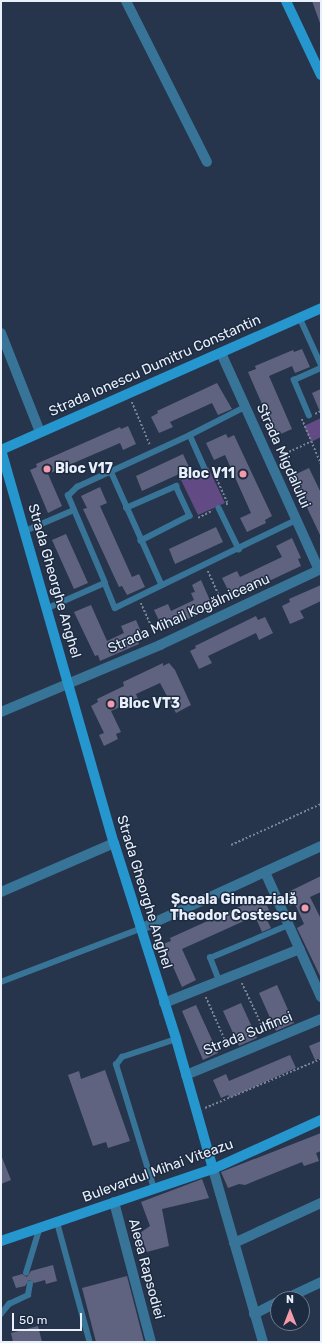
<!DOCTYPE html>
<html>
<head>
<meta charset="utf-8">
<style>
  body { margin:0 }
  #map { position:relative; width:322px; height:1343px; overflow:hidden; background:#26354b; font-family:Rubik,sans-serif }
  div>[style] { position:absolute }
  .green>* { inset:0; background:#624a84 }
  .building>* { inset:0; background:#60637f }
  .path>* { height:1.5px; margin-top:-0.75px; transform-origin:0; background:repeating-linear-gradient(90deg,#788395 0 2px,transparent 0 4px) }
  .lane>* { height:5.5px; margin:-2.75px; padding:0 2.75px; transform-origin:2.75px; border-radius:2.75px; background:#377497 }
  .street>* { height:10px; margin:-5px; padding:0 5px; transform-origin:5px; border-radius:5px; background:#377497 }
  .secondary>* { height:10px; margin:-5px; padding:0 5px; transform-origin:5px; border-radius:5px; background:#2596ce }
  .dots>* { width:11px; height:11px; translate:-50% -50%; box-sizing:border-box; border:2px solid #1d2b41; border-radius:50% }
  span { translate:-50% -50%; white-space:nowrap; text-align:center; line-height:1.15; -webkit-text-stroke:3px #1d2b41; paint-order:stroke }
  .street-label { font-size:14px; color:#e9f0fc }
  .poi-label { font-size:14px; color:#e9f0fc; font-weight:700 }
  .left { translate:0 -50%; text-align:left }
  .right { translate:-100% -50%; text-align:right }
  .frame { position:absolute; inset:0; border:2px solid #e9f0fc; pointer-events:none }
  .north { position:absolute; left:270px; top:1291px; width:40px; height:40px; box-sizing:border-box; background:#1d2b41; border:1px solid #6f7a8c; border-radius:50%; rotate:0deg; font-size:11px; font-weight:700; line-height:16px; text-align:center; color:#e9f0fc }
  .north::after { content:''; display:block; margin:auto; width:14px; height:18px; background:#f39aab; clip-path:polygon(50% 0,100% 100%,50% 72%,0 100%) }
  .scale { position:absolute; left:12px; top:1313px; width:70px; height:18px; box-sizing:border-box; border:2px solid #e9f0fc; border-top:0; padding-left:5px; font-size:12px; line-height:14px; white-space:nowrap; color:#e9f0fc; -webkit-text-stroke:3px #1d2b41; paint-order:stroke }
</style>
</head>
<body>
<div id="map">
  <div class="green">
    <div style="clip-path:polygon(321px 418px,321px 437px,311px 442px,304px 426px)"></div>
    <div style="clip-path:polygon(208px 467px,225px 503px,198px 515px,181px 480px)"></div>
  </div>
  <div class="building">
    <div style="clip-path:polygon(312px 1px,321px 1px,321px 22px,320px 23px)"></div>
    <div style="clip-path:polygon(302px 349px,310px 367px,295px 373px,292px 366px,269px 376px,292px 429px,276px 436px,248px 372px,256px 369px,255px 366px,293px 350px,294px 352px)"></div>
    <div style="clip-path:polygon(217px 383px,232px 409px,218px 415px,212px 403px,170px 422px,173px 427px,159px 433px,151px 417px,158px 413px,157px 411px)"></div>
    <div style="clip-path:polygon(321px 389px,321px 414px,312px 393px)"></div>
    <div style="clip-path:polygon(128px 426px,136px 444px,123px 450px,120px 443px,48px 474px,62px 506px,48px 513px,30px 470px,37px 467px,36px 464px,120px 427px,121px 429px)"></div>
    <div style="clip-path:polygon(226px 434px,228px 438px,234px 435px,272px 516px,265px 520px,266px 523px,247px 532px,240px 518px,251px 513px,225px 455px,214px 460px,206px 443px)"></div>
    <div style="clip-path:polygon(183px 454px,190px 469px,142px 491px,136px 476px)"></div>
    <div style="clip-path:polygon(309px 468px,321px 493px,321px 537px,292px 476px)"></div>
    <div style="clip-path:polygon(100px 487px,107px 503px,100px 506px,132px 577px,139px 574px,145px 587px,127px 595px,122px 586px,119px 587px,83px 509px,87px 508px,81px 496px)"></div>
    <div style="clip-path:polygon(216px 527px,223px 542px,175px 564px,169px 549px)"></div>
    <div style="clip-path:polygon(66px 534px,88px 583px,74px 589px,52px 540px)"></div>
    <div style="clip-path:polygon(292px 538px,301px 558px,298px 559px,301px 566px,239px 595px,238px 593px,231px 596px,222px 578px,237px 571px,240px 577px,282px 557px,276px 546px)"></div>
    <div style="clip-path:polygon(201px 580px,212px 605px,206px 608px,208px 611px,163px 629px,154px 610px,168px 604px,171px 611px,194px 600px,191px 593px,195px 592px,192px 585px)"></div>
    <div style="clip-path:polygon(321px 585px,321px 601px,300px 611px,304px 618px,290px 624px,282px 606px,290px 602px,289px 599px)"></div>
    <div style="clip-path:polygon(91px 605px,107px 641px,124px 633px,121px 626px,136px 620px,144px 639px,138px 641px,139px 644px,100px 661px,98px 655px,95px 656px,74px 612px)"></div>
    <div style="clip-path:polygon(256px 616px,258px 620px,265px 617px,273px 633px,259px 640px,256px 633px,208px 656px,212px 663px,199px 669px,190px 651px,196px 648px,195px 646px)"></div>
    <div style="clip-path:polygon(163px 663px,163px 666px,169px 663px,175px 670px,191px 705px,176px 713px,160px 683px,136px 694px,138px 699px,111px 711px,121px 732px,116px 734px,118px 739px,104px 746px,99px 735px,104px 733px,91px 706px,98px 702px,97px 699px,124px 686px,123px 682px)"></div>
    <div style="clip-path:polygon(321px 876px,321px 892px,310px 897px,321px 919px,321px 978px,297px 928px,304px 924px,295px 904px,290px 906px,284px 894px)"></div>
    <div style="clip-path:polygon(264px 899px,272px 917px,267px 920px,271px 928px,262px 932px,255px 916px,182px 949px,196px 980px,182px 987px,163px 944px,171px 941px,170px 938px,254px 900px,256px 903px)"></div>
    <div style="clip-path:polygon(277px 985px,294px 1023px,276px 1031px,259px 993px)"></div>
    <div style="clip-path:polygon(241px 1003px,257px 1038px,239px 1046px,223px 1011px)"></div>
    <div style="clip-path:polygon(196px 1005px,218px 1053px,203px 1060px,182px 1011px)"></div>
    <div style="clip-path:polygon(321px 1041px,321px 1058px,315px 1060px,309px 1046px)"></div>
    <div style="clip-path:polygon(290px 1055px,296px 1068px,229px 1098px,228px 1095px,221px 1098px,213px 1080px,226px 1074px,229px 1081px)"></div>
    <div style="clip-path:polygon(105px 1070px,130px 1141px,108px 1148px,106px 1142px,93px 1146px,68px 1075px,79px 1071px,81px 1079px)"></div>
    <div style="clip-path:polygon(321px 1133px,321px 1151px,316px 1153px,319px 1161px,304px 1166px,302px 1162px,245px 1185px,239px 1184px,228px 1188px,221px 1172px)"></div>
    <div style="clip-path:polygon(1px 1155px,11px 1180px,1px 1184px)"></div>
    <div style="clip-path:polygon(202px 1179px,209px 1198px,162px 1209px,169px 1246px,147px 1252px,140px 1233px,150px 1226px,141px 1202px)"></div>
    <div style="clip-path:polygon(53px 1265px,57px 1281px,46px 1284px,45px 1280px,34px 1283px,29px 1280px,25px 1286px,16px 1288px,12px 1277px,22px 1274px,27px 1277px,31px 1271px)"></div>
    <div style="clip-path:polygon(127px 1276px,144px 1342px,96px 1342px,82px 1288px)"></div>
    <div style="clip-path:polygon(38px 1326px,42px 1342px,13px 1342px,11px 1333px)"></div>
  </div>
  <div class="path">
    <div style="left:132px;top:402px;width:47px;rotate:67.3deg"></div>
    <div style="left:315px;top:414px;width:7px;rotate:-27deg"></div>
    <div style="left:302px;top:419px;width:49px;rotate:67.1deg"></div>
    <div style="left:278px;top:457px;width:35px;rotate:-25deg"></div>
    <div style="left:212px;top:468px;width:39px;rotate:66deg"></div>
    <div style="left:228px;top:504px;width:3px;rotate:162deg"></div>
    <div style="left:179px;top:479px;width:21px;rotate:-25deg"></div>
    <div style="left:198px;top:518px;width:16px;rotate:-27deg"></div>
    <div style="left:208px;top:571px;width:36px;rotate:66deg"></div>
    <div style="left:141px;top:603px;width:36px;rotate:66deg"></div>
    <div style="left:231px;top:845px;width:99px;rotate:-24.5deg"></div>
    <div style="left:242px;top:983px;width:54px;rotate:64.9deg"></div>
    <div style="left:206px;top:997px;width:55px;rotate:66.3deg"></div>
    <div style="left:205px;top:1108px;width:126px;rotate:-22.9deg"></div>
  </div>
  <div class="lane">
    <div style="left:300px;top:318px;width:51px;rotate:65.5deg"></div>
    <div style="left:309px;top:416px;width:39px;rotate:-113deg"></div>
    <div style="left:294px;top:380px;width:30px;rotate:-24deg"></div>
    <div style="left:190px;top:435px;width:35px;rotate:66deg"></div>
    <div style="left:111px;top:471px;width:125px;rotate:65.9deg"></div>
    <div style="left:126px;top:508px;width:55px;rotate:-23.7deg"></div>
    <div style="left:176px;top:486px;width:33px;rotate:65deg"></div>
    <div style="left:190px;top:516px;width:55px;rotate:153deg"></div>
    <div style="left:219px;top:508px;width:46px;rotate:64deg"></div>
    <div style="left:25px;top:531px;width:53px;rotate:-23.2deg"></div>
    <div style="left:105px;top:583px;width:95px;rotate:-113deg"></div>
    <div style="left:68px;top:496px;width:13px;rotate:-45deg"></div>
    <div style="left:77px;top:487px;width:124px;rotate:-24.7deg"></div>
    <div style="left:190px;top:435px;width:62px;rotate:-27deg"></div>
    <div style="left:48px;top:608px;width:62px;rotate:-23.7deg"></div>
    <div style="left:105px;top:583px;width:27px;rotate:68deg"></div>
    <div style="left:115px;top:608px;width:201px;rotate:-25.9deg"></div>
    <div style="left:219px;top:981px;width:25px;rotate:-111deg"></div>
    <div style="left:210px;top:958px;width:86px;rotate:-22.7deg"></div>
    <div style="left:1px;top:982px;width:149px;rotate:-20.9deg"></div>
    <div style="left:154px;top:1189px;width:130px;rotate:-107deg"></div>
    <div style="left:116px;top:1065px;width:10px;rotate:-53deg"></div>
    <div style="left:122px;top:1057px;width:57px;rotate:-18.4deg"></div>
    <div style="left:57px;top:1221px;width:125px;rotate:74.7deg"></div>
    <div style="left:26px;top:1273px;width:48px;rotate:-73.1deg"></div>
    <div style="left:1px;top:1314px;width:13px;rotate:-51deg"></div>
    <div style="left:9px;top:1304px;width:21px;rotate:-25deg"></div>
    <div style="left:28px;top:1295px;width:11px;rotate:-80deg"></div>
  </div>
  <div class="street">
    <div style="left:126px;top:1px;width:180px;rotate:63.3deg"></div>
    <div style="left:1px;top:333px;width:106px;rotate:68.5deg"></div>
    <div style="left:221px;top:353px;width:238px;rotate:65.7deg"></div>
    <div style="left:1px;top:712px;width:173px;rotate:-22.8deg"></div>
    <div style="left:160px;top:645px;width:178px;rotate:-25.3deg"></div>
    <div style="left:265px;top:872px;width:137px;rotate:65.9deg"></div>
    <div style="left:1px;top:892px;width:123px;rotate:-23.4deg"></div>
    <div style="left:140px;top:929px;width:199px;rotate:-24.6deg"></div>
    <div style="left:164px;top:1003px;width:146px;rotate:-21.7deg"></div>
    <div style="left:186px;top:1075px;width:146px;rotate:-22.5deg"></div>
    <div style="left:213px;top:1169px;width:180px;rotate:73.9deg"></div>
    <div style="left:114px;top:1202px;width:145px;rotate:75.2deg"></div>
    <div style="left:234px;top:1243px;width:96px;rotate:-24.7deg"></div>
    <div style="left:285px;top:1299px;width:40px;rotate:-25deg"></div>
    <div style="left:254px;top:1314px;width:27px;rotate:-27deg"></div>
  </div>
  <div class="secondary">
    <div style="left:286px;top:1px;width:82px;rotate:64.7deg"></div>
    <div style="left:1px;top:450px;width:409px;rotate:74deg"></div>
    <div style="left:114px;top:843px;width:206px;rotate:72.4deg"></div>
    <div style="left:176px;top:1039px;width:135px;rotate:74.1deg"></div>
    <div style="left:1px;top:450px;width:350px;rotate:-23.9deg"></div>
    <div style="left:1px;top:1241px;width:224px;rotate:-18.8deg"></div>
    <div style="left:213px;top:1169px;width:119px;rotate:-24.4deg"></div>
  </div>
  <div class="dots">
    <div style="left:47px;top:469px;background:#f39aab"></div>
    <div style="left:243px;top:474px;background:#f39aab"></div>
    <div style="left:111px;top:704px;background:#f39aab"></div>
    <div style="left:305px;top:908px;background:#f39aab"></div>
  </div>
  <div class="street-label">
    <span style="left:155px;top:366px;rotate:-24deg">Strada Ionescu Dumitru Constantin</span>
    <span style="left:283px;top:456px;rotate:66deg">Strada Migdalului</span>
    <span style="left:54px;top:581px;rotate:74deg">Strada Gheorghe Anghel</span>
    <span style="left:189px;top:614px;rotate:-24deg">Strada Mihail Kogălniceanu</span>
    <span style="left:144px;top:892px;rotate:73deg">Strada Gheorghe Anghel</span>
    <span style="left:248px;top:1034px;rotate:-22deg">Strada Sulfinei</span>
    <span style="left:158px;top:1171px;rotate:-20deg">Bulevardul Mihai Viteazu</span>
    <span style="left:146px;top:1269px;rotate:75deg">Aleea Rapsodiei</span>
  </div>
  <div class="poi-label">
    <span class="left" style="left:55px;top:469px">Bloc V17</span>
    <span class="right" style="left:235px;top:474px">Bloc V11</span>
    <span class="left" style="left:119px;top:704px">Bloc VT3</span>
    <span class="right" style="left:297px;top:908px">Școala Gimnazială<br>Theodor Costescu</span>
  </div>
  <div class="frame"></div>
  <div class="north">N</div>
  <div class="scale">50 m</div>
</div>
</body>
</html>
